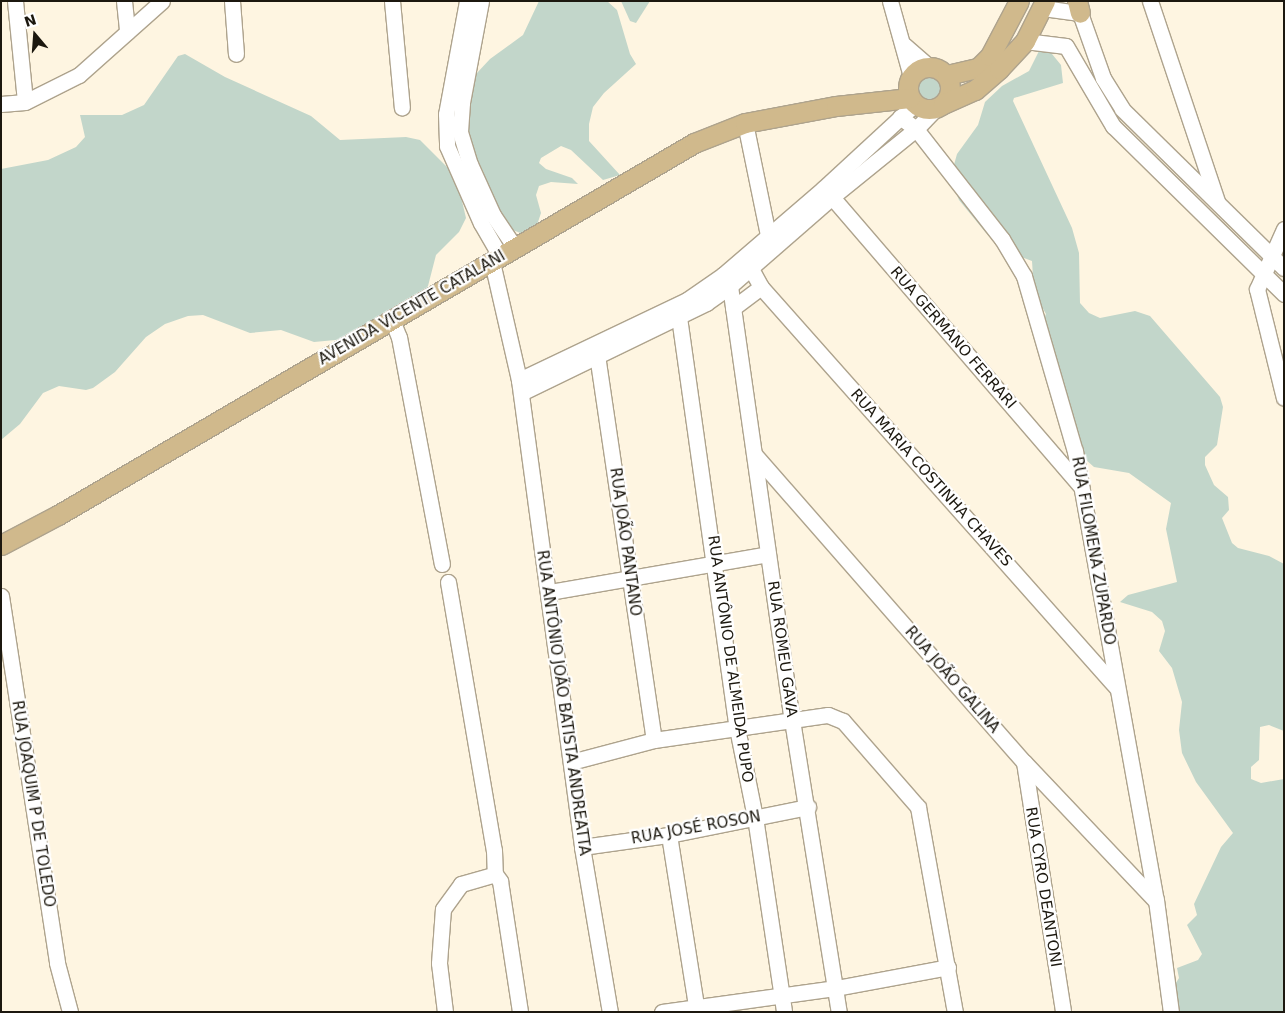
<!DOCTYPE html>
<html>
<head>
<meta charset="utf-8">
<style>
  body { margin:0 }
  #map { position:relative; width:1285px; height:1013px; overflow:hidden; background:#fef5e1; font-family:"DejaVu Sans",sans-serif }
  div>[style] { position:absolute }
  .green>* { inset:0; background:#c2d6ca }
  .round { border-radius:50% }
  .roads { filter:drop-shadow(1px 0 #aea38d) drop-shadow(-1px 0 #aea38d) drop-shadow(0 1px #aea38d) drop-shadow(0 -1px #aea38d) }
  .minor>* { height:15px; margin:-7.5px; padding:0 7.5px; transform-origin:7.5px; border-radius:7.5px; background:#fff }
  .major>* { height:19px; margin:-9.5px; padding:0 9.5px; transform-origin:9.5px; border-radius:9.5px; background:#d0b98c }
  .major>.ring { margin:-9.5px; padding:0; box-sizing:content-box; background:none; border:19px solid #d0b98c; border-radius:50% }
  span { translate:-50% -50%; white-space:nowrap; text-align:center; line-height:1.15; -webkit-text-stroke:4.5px #fff; paint-order:stroke }
  .street-label { font-size:15px; color:#1c180f }
  .frame { position:absolute; inset:0; border:2px solid #1c180f; pointer-events:none }
  .north { position:absolute; left:10px; top:10px; width:50px; height:50px; -webkit-text-stroke:4px #fff; paint-order:stroke; rotate:342deg; font-size:14px; font-weight:700; line-height:20px; text-align:center; color:#1c180f }
  .north::after { content:''; display:block; margin:auto; width:18px; height:22px; background:#1c180f; clip-path:polygon(50% 0,100% 100%,50% 72%,0 100%) }
</style>
</head>
<body>
<div id="map">
  <div class="green">
    <div style="clip-path:polygon(539px 1px,607px 1px,617px 10px,630px 54px,636px 64px,604px 93px,593px 107px,589px 124px,589px 141px,620px 175px,603px 180px,571px 150px,561px 146px,541px 158px,539px 163px,546px 169px,572px 178px,578px 184px,551px 182px,539px 186px,536px 195px,541px 213px,537px 225px,523px 234px,510px 229px,497px 215px,483px 171px,469px 144px,469px 127px,462px 111px,476px 74px,490px 59px,523px 35px)"></div>
    <div style="clip-path:polygon(621px 1px,650px 1px,636px 23px,630px 21px)"></div>
    <div style="clip-path:polygon(1043px 43px,1061px 65px,1063px 83px,1014px 98px,1013px 101px,1072px 228px,1079px 253px,1080px 303px,1089px 313px,1100px 318px,1135px 311px,1150px 316px,1220px 397px,1223px 407px,1217px 445px,1205px 457px,1205px 465px,1214px 485px,1228px 497px,1229px 510px,1222px 518px,1232px 543px,1238px 548px,1269px 556px,1284px 564px,1284px 731px,1269px 725px,1260px 727px,1259px 760px,1251px 767px,1251px 779px,1261px 783px,1284px 779px,1284px 1012px,1169px 1012px,1170px 992px,1179px 978px,1177px 968px,1198px 960px,1202px 954px,1187px 925px,1197px 915px,1194px 904px,1221px 847px,1233px 833px,1196px 782px,1182px 753px,1179px 730px,1182px 702px,1172px 668px,1159px 651px,1165px 631px,1162px 621px,1152px 612px,1120px 602px,1128px 595px,1177px 582px,1166px 529px,1171px 503px,1129px 473px,1094px 467px,1077px 452px,1040px 326px,1046px 314px,1034px 293px,1032px 261px,1005px 251px,986px 233px,959px 200px,950px 179px,957px 154px,978px 125px,985px 102px,1002px 86px,1029px 71px)"></div>
    <div style="clip-path:polygon(185px 54px,225px 77px,311px 116px,340px 140px,406px 137px,420px 140px,448px 168px,458px 184px,466px 218px,459px 232px,436px 255px,428px 286px,418px 301px,346px 339px,314px 342px,281px 330px,250px 333px,203px 315px,188px 316px,165px 324px,146px 337px,115px 372px,93px 388px,86px 390px,59px 386px,43px 393px,20px 424px,1px 440px,1px 169px,48px 160px,76px 147px,85px 137px,80px 115px,122px 115px,144px 105px,178px 56px)"></div>
    <div class="round" style="left:917px;top:75px;width:26px;height:26px"></div>
  </div>
  <div class="roads">
    <div class="minor">
      <div style="left:15px;top:1px;width:101px;rotate:84.3deg"></div>
      <div style="left:124px;top:1px;width:31px;rotate:84deg"></div>
      <div style="left:232px;top:1px;width:53px;rotate:85.7deg"></div>
      <div style="left:392px;top:1px;width:107px;rotate:84.7deg"></div>
      <div style="left:467px;top:1px;width:115px;rotate:100.5deg"></div>
      <div style="left:446px;top:114px;width:32px;rotate:88deg"></div>
      <div style="left:447px;top:146px;width:84px;rotate:66.2deg"></div>
      <div style="left:481px;top:223px;width:39px;rotate:60deg"></div>
      <div style="left:481px;top:1px;width:104px;rotate:100.6deg"></div>
      <div style="left:462px;top:103px;width:29px;rotate:94deg"></div>
      <div style="left:460px;top:132px;width:34px;rotate:73deg"></div>
      <div style="left:470px;top:164px;width:56px;rotate:65.7deg"></div>
      <div style="left:493px;top:215px;width:40px;rotate:56deg"></div>
      <div style="left:890px;top:1px;width:78px;rotate:74.4deg"></div>
      <div style="left:1150px;top:1px;width:211px;rotate:71.5deg"></div>
      <div style="left:1043px;top:8px;width:37px;rotate:8deg"></div>
      <div style="left:1080px;top:13px;width:69px;rotate:70.5deg"></div>
      <div style="left:1103px;top:78px;width:36px;rotate:58deg"></div>
      <div style="left:1122px;top:109px;width:227px;rotate:44.5deg"></div>
      <div style="left:1025px;top:41px;width:41px;rotate:7deg"></div>
      <div style="left:1066px;top:46px;width:93px;rotate:59.6deg"></div>
      <div style="left:1113px;top:126px;width:240px;rotate:44.5deg"></div>
      <div style="left:904px;top:45px;width:32px;rotate:41deg"></div>
      <div style="left:1px;top:104px;width:24px;rotate:-5deg"></div>
      <div style="left:25px;top:102px;width:60px;rotate:-26.6deg"></div>
      <div style="left:79px;top:75px;width:111px;rotate:-41.7deg"></div>
      <div style="left:900px;top:117px;width:20px;rotate:37deg"></div>
      <div style="left:916px;top:129px;width:140px;rotate:52deg"></div>
      <div style="left:1002px;top:239px;width:43px;rotate:59.3deg"></div>
      <div style="left:1024px;top:276px;width:182px;rotate:73.8deg"></div>
      <div style="left:1075px;top:451px;width:456px;rotate:79.8deg"></div>
      <div style="left:1156px;top:900px;width:113px;rotate:82.4deg"></div>
      <div style="left:745px;top:123px;width:114px;rotate:78.4deg"></div>
      <div style="left:825px;top:189px;width:393px;rotate:49.3deg"></div>
      <div style="left:1284px;top:229px;width:66px;rotate:114.2deg"></div>
      <div style="left:1257px;top:289px;width:112px;rotate:76.1deg"></div>
      <div style="left:492px;top:262px;width:121px;rotate:77.1deg"></div>
      <div style="left:519px;top:380px;width:471px;rotate:82.3deg"></div>
      <div style="left:582px;top:847px;width:167px;rotate:80.4deg"></div>
      <div style="left:750px;top:267px;width:23px;rotate:61deg"></div>
      <div style="left:761px;top:287px;width:535px;rotate:48.41deg"></div>
      <div style="left:723px;top:275px;width:13px;rotate:58deg"></div>
      <div style="left:730px;top:286px;width:438px;rotate:81.9deg"></div>
      <div style="left:792px;top:720px;width:296px;rotate:80.9deg"></div>
      <div style="left:674px;top:307px;width:11px;rotate:63deg"></div>
      <div style="left:679px;top:317px;width:415px;rotate:82deg"></div>
      <div style="left:737px;top:728px;width:91px;rotate:78.6deg"></div>
      <div style="left:755px;top:817px;width:197px;rotate:81.5deg"></div>
      <div style="left:733px;top:308px;width:35px;rotate:-37deg"></div>
      <div style="left:392px;top:320px;width:18px;rotate:68deg"></div>
      <div style="left:399px;top:337px;width:231px;rotate:79.3deg"></div>
      <div style="left:596px;top:348px;width:396px;rotate:81.6deg"></div>
      <div style="left:519px;top:380px;width:186px;rotate:-25.5deg"></div>
      <div style="left:687px;top:300px;width:44px;rotate:-34.8deg"></div>
      <div style="left:723px;top:275px;width:133px;rotate:-40.7deg"></div>
      <div style="left:824px;top:188px;width:124px;rotate:-42.7deg"></div>
      <div style="left:521px;top:393px;width:206px;rotate:-25.9deg"></div>
      <div style="left:706px;top:303px;width:29px;rotate:-35deg"></div>
      <div style="left:730px;top:286px;width:135px;rotate:-41.1deg"></div>
      <div style="left:832px;top:197px;width:108px;rotate:-39deg"></div>
      <div style="left:916px;top:129px;width:29px;rotate:-46deg"></div>
      <div style="left:755px;top:455px;width:408px;rotate:48.8deg"></div>
      <div style="left:1024px;top:762px;width:190px;rotate:46.5deg"></div>
      <div style="left:448px;top:582px;width:272px;rotate:80.3deg"></div>
      <div style="left:494px;top:850px;width:24px;rotate:88deg"></div>
      <div style="left:549px;top:592px;width:222px;rotate:-9.8deg"></div>
      <div style="left:1px;top:596px;width:371px;rotate:81.3deg"></div>
      <div style="left:57px;top:963px;width:51px;rotate:75.1deg"></div>
      <div style="left:571px;top:762px;width:86px;rotate:-14.8deg"></div>
      <div style="left:654px;top:740px;width:176px;rotate:-8.2deg"></div>
      <div style="left:828px;top:715px;width:16px;rotate:22deg"></div>
      <div style="left:843px;top:721px;width:114px;rotate:48.9deg"></div>
      <div style="left:918px;top:807px;width:208px;rotate:79.8deg"></div>
      <div style="left:1024px;top:762px;width:253px;rotate:81.1deg"></div>
      <div style="left:669px;top:835px;width:173px;rotate:81deg"></div>
      <div style="left:582px;top:847px;width:88px;rotate:-7.9deg"></div>
      <div style="left:669px;top:835px;width:142px;rotate:-11.4deg"></div>
      <div style="left:445px;top:1012px;width:49px;rotate:-97deg"></div>
      <div style="left:439px;top:963px;width:54px;rotate:-85.8deg"></div>
      <div style="left:443px;top:909px;width:31px;rotate:-54deg"></div>
      <div style="left:461px;top:884px;width:35px;rotate:-16deg"></div>
      <div style="left:495px;top:874px;width:9px;rotate:54deg"></div>
      <div style="left:500px;top:881px;width:133px;rotate:81.3deg"></div>
      <div style="left:662px;top:1012px;width:176px;rotate:-7.9deg"></div>
      <div style="left:836px;top:988px;width:114px;rotate:-10.6deg"></div>
    </div>
    <div class="major">
      <div style="left:1077px;top:1px;width:12px;rotate:76deg"></div>
      <div class="ring" style="left:908px;top:67px;width:23px;height:23px"></div>
      <div style="left:947px;top:75px;width:32px;rotate:-13deg"></div>
      <div style="left:978px;top:68px;width:17px;rotate:-45deg"></div>
      <div style="left:990px;top:56px;width:62px;rotate:-62.2deg"></div>
      <div style="left:943px;top:104px;width:35px;rotate:-24deg"></div>
      <div style="left:975px;top:90px;width:32px;rotate:-41deg"></div>
      <div style="left:999px;top:69px;width:38px;rotate:-47deg"></div>
      <div style="left:1025px;top:41px;width:45px;rotate:-63.4deg"></div>
      <div style="left:1px;top:545px;width:64px;rotate:-27.8deg"></div>
      <div style="left:58px;top:515px;width:737px;rotate:-30.32deg"></div>
      <div style="left:694px;top:143px;width:55px;rotate:-21.4deg"></div>
      <div style="left:745px;top:123px;width:93px;rotate:-10.6deg"></div>
      <div style="left:836px;top:106px;width:74px;rotate:-6.2deg"></div>
    </div>
  </div>
  <div class="street-label">
    <span style="left:412px;top:308px;rotate:-30deg">AVENIDA VICENTE CATALANI</span>
    <span style="left:953px;top:338px;rotate:49deg">RUA GERMANO FERRARI</span>
    <span style="left:931px;top:478px;rotate:48deg">RUA MARIA COSTINHA CHAVES</span>
    <span style="left:625px;top:542px;rotate:82deg">RUA JOÃO PANTANO</span>
    <span style="left:1093px;top:551px;rotate:80deg">RUA FILOMENA ZUPARDO</span>
    <span style="left:782px;top:649px;rotate:82deg">RUA ROMEU GAVA</span>
    <span style="left:730px;top:659px;rotate:82deg">RUA ANTÔNIO DE ALMEIDA PUPO</span>
    <span style="left:952px;top:680px;rotate:49deg">RUA JOÃO GALINA</span>
    <span style="left:563px;top:703px;rotate:82deg">RUA ANTÔNIO JOÃO BATISTA ANDREATTA</span>
    <span style="left:33px;top:804px;rotate:81deg">RUA JOAQUIM P DE TOLEDO</span>
    <span style="left:696px;top:828px;rotate:-10deg">RUA JOSÉ ROSON</span>
    <span style="left:1043px;top:887px;rotate:81deg">RUA CYRO DEANTONI</span>
  </div>
  <div class="frame"></div>
  <div class="north">N</div>
</div>
</body>
</html>
